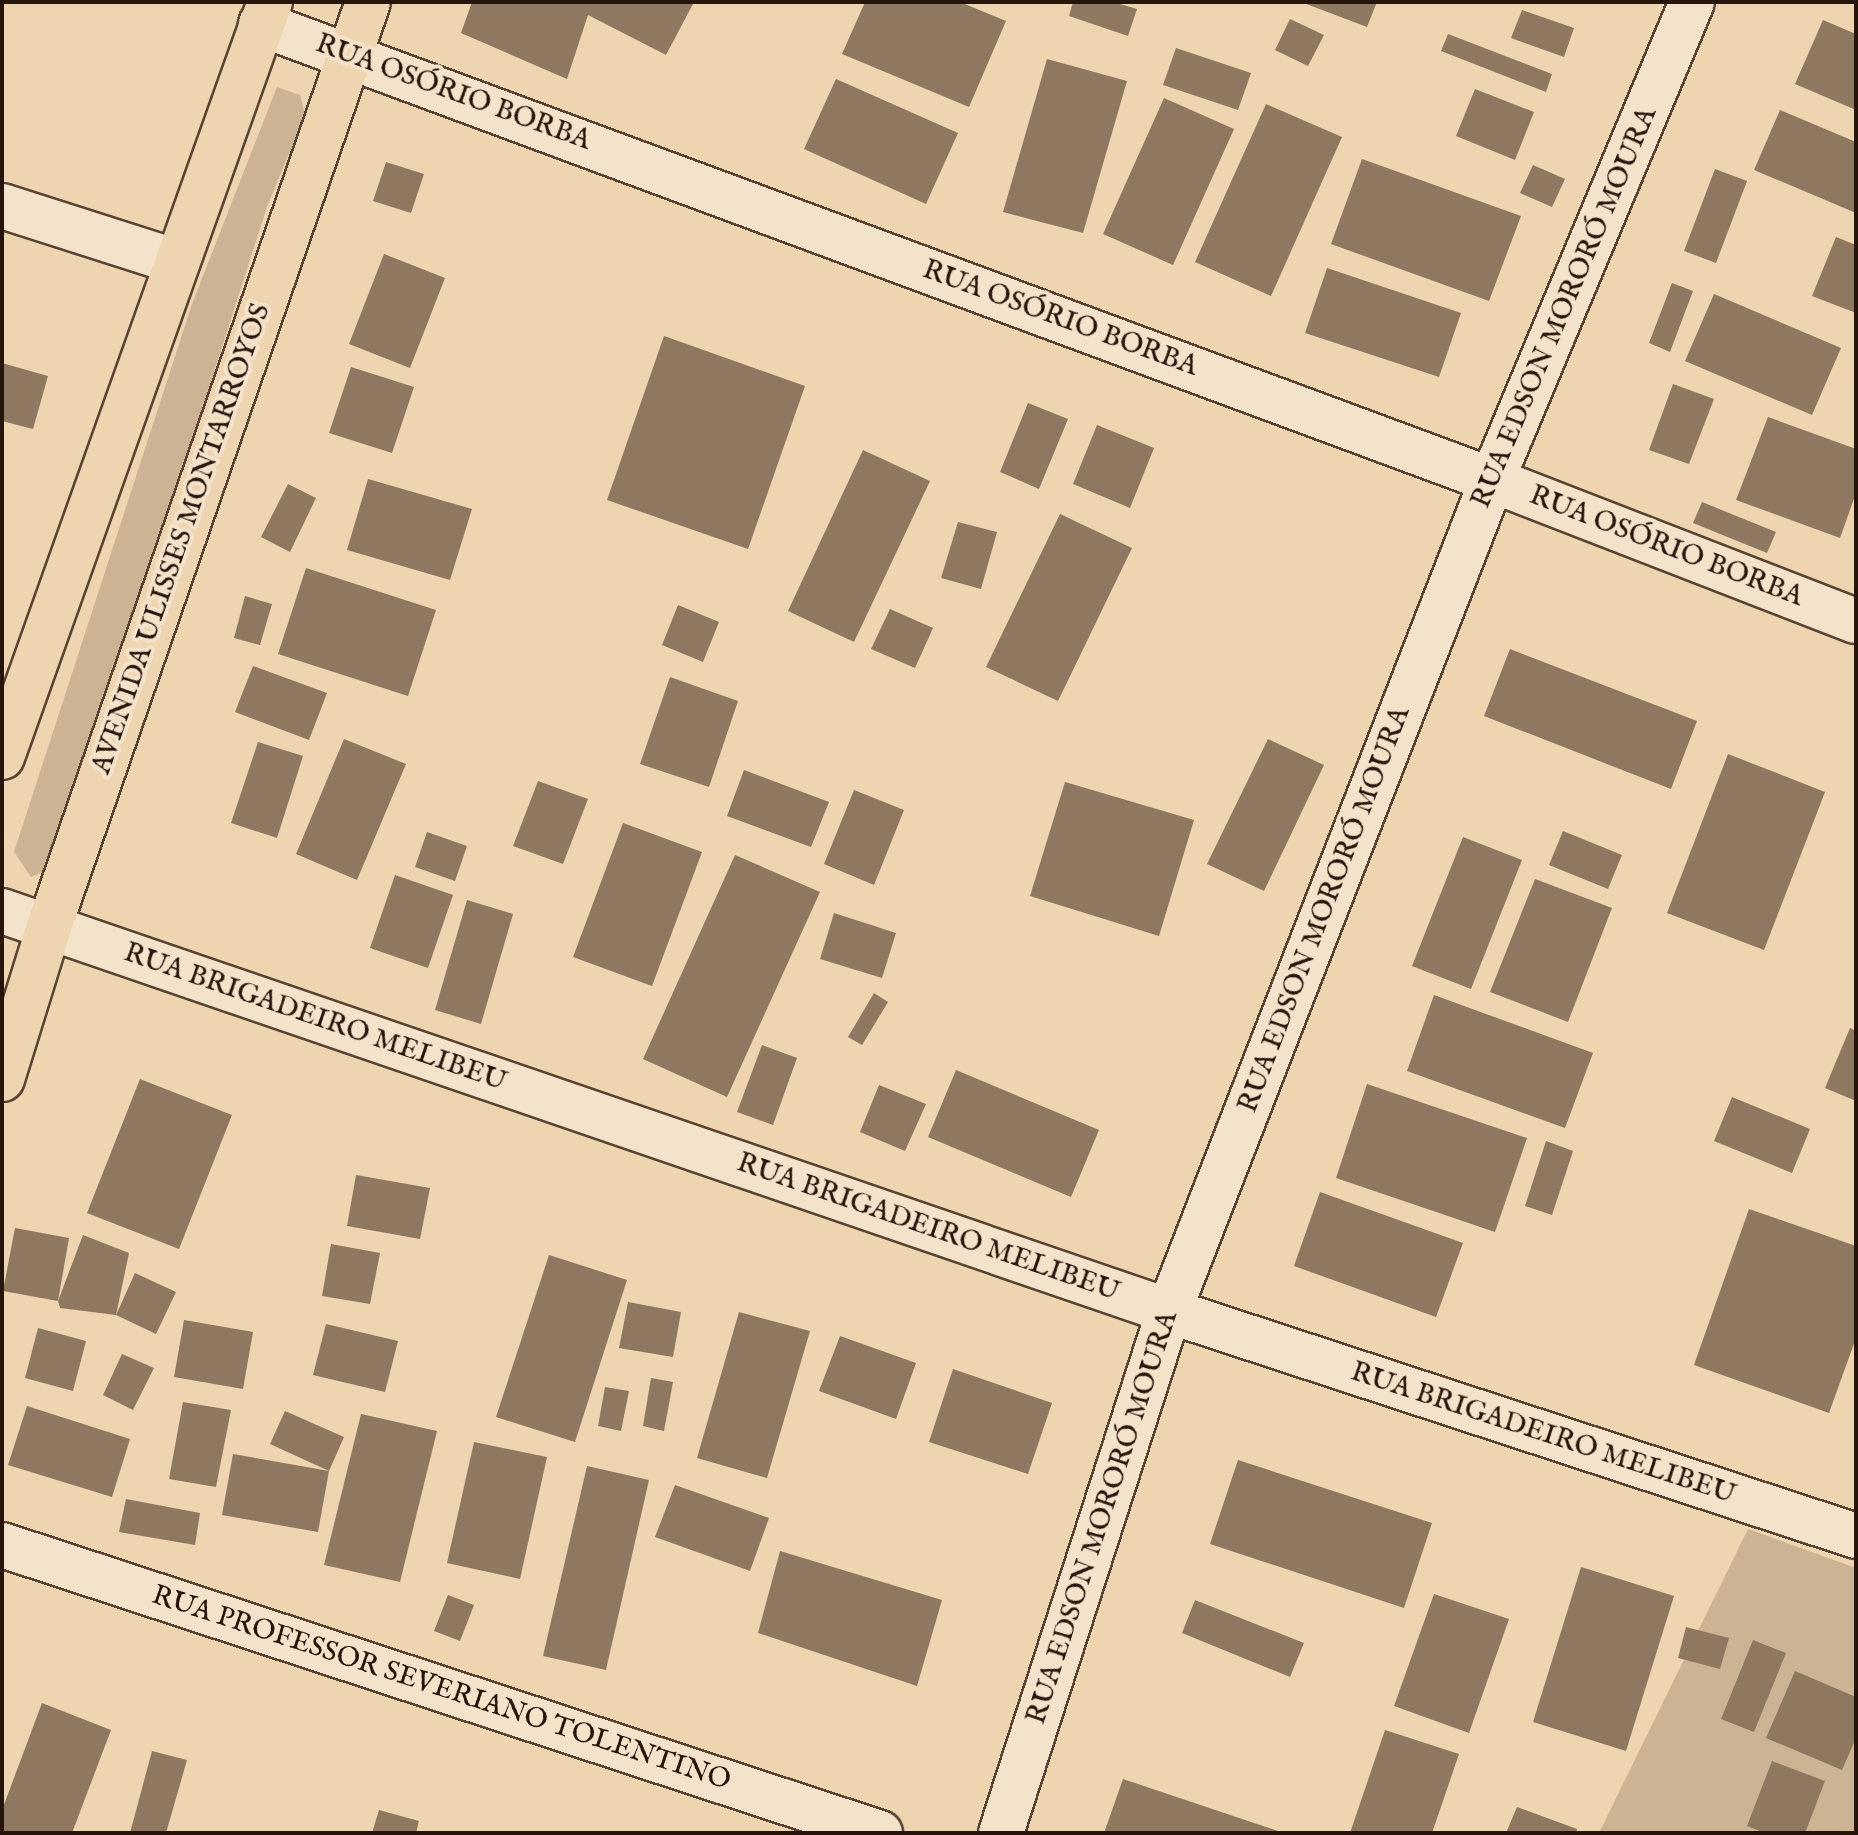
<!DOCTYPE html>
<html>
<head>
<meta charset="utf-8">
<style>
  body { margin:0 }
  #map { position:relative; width:1858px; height:1835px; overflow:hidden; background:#eed4af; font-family:"IM FELL English",serif }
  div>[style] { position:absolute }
  .green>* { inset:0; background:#ccb393 }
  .building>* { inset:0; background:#8e7860 }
  .roads { filter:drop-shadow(2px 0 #594433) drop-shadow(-2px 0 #594433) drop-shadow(0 2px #594433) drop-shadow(0 -2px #594433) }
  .minor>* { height:44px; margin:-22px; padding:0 22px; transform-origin:22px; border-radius:22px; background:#f4e3cb }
  .major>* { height:44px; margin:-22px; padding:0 22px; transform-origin:22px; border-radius:22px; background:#eed4af }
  span { translate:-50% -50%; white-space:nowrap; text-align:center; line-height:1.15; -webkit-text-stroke:8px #f4e3cb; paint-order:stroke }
  .street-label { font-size:28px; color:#27140a }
  .frame { position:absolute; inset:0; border:4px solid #27140a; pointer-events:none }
</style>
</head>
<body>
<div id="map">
  <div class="green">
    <div style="clip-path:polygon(277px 87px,300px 95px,305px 115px,268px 204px,82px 782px,48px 870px,31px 877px,14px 852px,192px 304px)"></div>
    <div style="clip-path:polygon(1748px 1529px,1856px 1568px,1856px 1833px,1599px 1833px)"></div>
  </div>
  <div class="building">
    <div style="clip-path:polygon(472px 2px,694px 2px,666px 55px,588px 15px,567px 79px,461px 33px)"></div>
    <div style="clip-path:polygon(865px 2px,960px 2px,1006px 21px,969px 107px,842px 54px)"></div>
    <div style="clip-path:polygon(1073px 2px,1113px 2px,1137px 9px,1128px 36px,1069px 16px)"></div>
    <div style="clip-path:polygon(1301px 2px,1377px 2px,1367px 27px)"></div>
    <div style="clip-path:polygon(1522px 10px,1574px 28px,1564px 57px,1511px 38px)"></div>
    <div style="clip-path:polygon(1290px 19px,1324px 35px,1308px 66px,1275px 50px)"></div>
    <div style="clip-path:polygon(1823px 20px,1856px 34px,1856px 110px,1795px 84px)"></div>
    <div style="clip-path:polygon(1448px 34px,1552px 74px,1546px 92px,1441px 51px)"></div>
    <div style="clip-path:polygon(1176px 48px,1251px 73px,1238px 110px,1163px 85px)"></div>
    <div style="clip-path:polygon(1047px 59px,1127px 81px,1083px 233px,1003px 212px)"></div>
    <div style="clip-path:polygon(836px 79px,958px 133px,926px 204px,804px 149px)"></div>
    <div style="clip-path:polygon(1475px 89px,1534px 112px,1515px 160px,1456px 136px)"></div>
    <div style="clip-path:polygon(1164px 98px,1234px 129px,1173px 265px,1103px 234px)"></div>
    <div style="clip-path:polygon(1266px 104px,1342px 137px,1271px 296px,1195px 262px)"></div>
    <div style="clip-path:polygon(1780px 110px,1856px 142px,1856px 213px,1754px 170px)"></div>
    <div style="clip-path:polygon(1362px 159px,1521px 216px,1489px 301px,1331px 244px)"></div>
    <div style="clip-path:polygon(386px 162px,424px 174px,411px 213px,373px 201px)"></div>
    <div style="clip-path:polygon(1533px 165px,1565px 179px,1552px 207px,1520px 193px)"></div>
    <div style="clip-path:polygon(1715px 169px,1747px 181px,1716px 263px,1684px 251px)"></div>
    <div style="clip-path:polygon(1836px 237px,1856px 245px,1856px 313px,1812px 296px)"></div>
    <div style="clip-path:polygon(384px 254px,445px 278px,410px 368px,349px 344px)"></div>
    <div style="clip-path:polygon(1327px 268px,1461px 313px,1439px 377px,1305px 333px)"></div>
    <div style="clip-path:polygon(1672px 283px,1693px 291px,1670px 352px,1649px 343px)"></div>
    <div style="clip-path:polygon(1714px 294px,1841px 348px,1812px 415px,1685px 361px)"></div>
    <div style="clip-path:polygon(664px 336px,805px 386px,748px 549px,607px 500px)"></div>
    <div style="clip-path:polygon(2px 363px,48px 376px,33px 429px,2px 421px)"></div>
    <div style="clip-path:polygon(351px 367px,414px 387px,392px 453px,329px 433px)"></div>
    <div style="clip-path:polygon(1673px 384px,1714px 399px,1689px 464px,1649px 450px)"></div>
    <div style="clip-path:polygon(1028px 403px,1068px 419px,1039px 489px,1000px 472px)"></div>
    <div style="clip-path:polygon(1768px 417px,1856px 449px,1856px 493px,1840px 538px,1736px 500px)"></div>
    <div style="clip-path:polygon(1097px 425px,1154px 448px,1130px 508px,1073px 484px)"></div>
    <div style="clip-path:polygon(863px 450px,930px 481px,854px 642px,788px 611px)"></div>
    <div style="clip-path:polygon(368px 479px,472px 509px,450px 580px,347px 550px)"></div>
    <div style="clip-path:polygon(288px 484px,316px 498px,290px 552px,261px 537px)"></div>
    <div style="clip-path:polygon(1702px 502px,1776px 532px,1767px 553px,1693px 523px)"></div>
    <div style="clip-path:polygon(1060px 514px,1132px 548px,1058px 701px,986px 667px)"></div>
    <div style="clip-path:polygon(958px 522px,997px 532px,981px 589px,941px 578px)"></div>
    <div style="clip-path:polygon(306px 568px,436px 610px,408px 696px,278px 654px)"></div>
    <div style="clip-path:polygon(245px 596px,272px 604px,260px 645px,234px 638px)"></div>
    <div style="clip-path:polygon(678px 605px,719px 622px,703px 662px,662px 645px)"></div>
    <div style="clip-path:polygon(890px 609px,933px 628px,915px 668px,871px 649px)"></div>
    <div style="clip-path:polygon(1510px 649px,1697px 721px,1671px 789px,1484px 716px)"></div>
    <div style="clip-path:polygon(253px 666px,327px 693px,309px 740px,235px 712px)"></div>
    <div style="clip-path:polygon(670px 677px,738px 701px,709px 787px,640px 764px)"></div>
    <div style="clip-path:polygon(344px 739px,406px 764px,357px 880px,296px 854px)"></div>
    <div style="clip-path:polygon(1268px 739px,1324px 765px,1264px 891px,1207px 864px)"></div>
    <div style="clip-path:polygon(258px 742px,303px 756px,277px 838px,231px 823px)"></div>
    <div style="clip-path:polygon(1728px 754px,1825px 792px,1764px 950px,1667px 913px)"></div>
    <div style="clip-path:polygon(744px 770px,829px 802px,811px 847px,727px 816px)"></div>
    <div style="clip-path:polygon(538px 781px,588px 799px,563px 864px,513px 846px)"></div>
    <div style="clip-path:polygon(1065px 782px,1194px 820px,1159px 936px,1030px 896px)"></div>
    <div style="clip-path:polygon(854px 790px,904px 810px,874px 885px,824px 864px)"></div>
    <div style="clip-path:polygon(623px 823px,702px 852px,652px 986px,573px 957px)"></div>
    <div style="clip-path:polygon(1563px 831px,1622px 855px,1608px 889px,1549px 865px)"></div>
    <div style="clip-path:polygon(427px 832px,467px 846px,455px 881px,415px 867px)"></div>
    <div style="clip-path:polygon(1463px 837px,1522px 860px,1471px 989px,1412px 966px)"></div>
    <div style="clip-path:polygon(735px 855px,820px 892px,727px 1097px,643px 1059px)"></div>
    <div style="clip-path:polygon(395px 875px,453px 895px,428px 968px,370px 948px)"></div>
    <div style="clip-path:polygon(1535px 879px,1612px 908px,1568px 1022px,1490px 992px)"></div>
    <div style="clip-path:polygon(467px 900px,513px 914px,481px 1024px,435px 1010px)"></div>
    <div style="clip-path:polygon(834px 913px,896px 933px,882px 978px,820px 959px)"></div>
    <div style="clip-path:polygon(874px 993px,888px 1002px,862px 1045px,848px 1037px)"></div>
    <div style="clip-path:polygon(1434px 995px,1593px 1053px,1565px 1128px,1407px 1071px)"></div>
    <div style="clip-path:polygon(1850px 1028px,1856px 1031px,1856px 1101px,1825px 1088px)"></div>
    <div style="clip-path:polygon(762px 1045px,797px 1058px,773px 1125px,737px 1112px)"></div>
    <div style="clip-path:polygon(956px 1070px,1099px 1130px,1071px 1197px,928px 1137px)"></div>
    <div style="clip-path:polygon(140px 1079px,232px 1115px,179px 1249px,87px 1213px)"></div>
    <div style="clip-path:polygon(1367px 1084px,1527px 1138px,1495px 1232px,1336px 1178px)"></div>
    <div style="clip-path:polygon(879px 1085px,926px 1104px,905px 1151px,860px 1132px)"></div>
    <div style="clip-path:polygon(1732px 1097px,1810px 1129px,1792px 1173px,1714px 1141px)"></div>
    <div style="clip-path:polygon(1546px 1141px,1573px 1151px,1552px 1215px,1525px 1206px)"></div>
    <div style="clip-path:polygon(356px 1175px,430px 1188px,420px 1239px,347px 1226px)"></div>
    <div style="clip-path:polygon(1320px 1192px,1463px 1243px,1436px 1317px,1294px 1266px)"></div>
    <div style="clip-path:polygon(1749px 1209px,1856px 1246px,1856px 1338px,1829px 1413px,1694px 1365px)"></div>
    <div style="clip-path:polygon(15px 1228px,69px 1238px,58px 1301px,3px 1291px)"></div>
    <div style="clip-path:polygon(83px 1235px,129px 1253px,116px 1315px,135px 1273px,176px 1292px,156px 1334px,116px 1315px,60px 1308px,58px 1301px)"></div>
    <div style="clip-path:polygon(331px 1244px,380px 1253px,370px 1304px,322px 1296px)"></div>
    <div style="clip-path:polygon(549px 1255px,627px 1280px,575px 1442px,496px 1417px)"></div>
    <div style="clip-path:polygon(628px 1302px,681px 1312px,673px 1357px,619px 1348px)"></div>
    <div style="clip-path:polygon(739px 1312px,810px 1331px,767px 1478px,697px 1458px)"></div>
    <div style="clip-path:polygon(184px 1320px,253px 1332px,243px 1389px,174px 1377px)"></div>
    <div style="clip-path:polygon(326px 1324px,398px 1341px,385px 1392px,313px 1375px)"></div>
    <div style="clip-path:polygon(38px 1328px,86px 1341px,73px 1391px,25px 1378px)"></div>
    <div style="clip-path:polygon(840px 1336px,916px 1363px,896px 1419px,819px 1391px)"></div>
    <div style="clip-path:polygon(122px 1354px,154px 1368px,133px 1410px,103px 1395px)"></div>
    <div style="clip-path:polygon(953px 1369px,1052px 1403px,1028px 1474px,929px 1442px)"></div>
    <div style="clip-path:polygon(651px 1378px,673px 1382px,664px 1431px,643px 1426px)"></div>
    <div style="clip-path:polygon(605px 1387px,629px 1391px,621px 1431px,598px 1426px)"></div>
    <div style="clip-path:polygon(183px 1402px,231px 1410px,216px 1487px,169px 1479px)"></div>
    <div style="clip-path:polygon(27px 1406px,130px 1439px,112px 1497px,8px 1465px)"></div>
    <div style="clip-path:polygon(285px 1411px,344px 1437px,329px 1471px,270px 1444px)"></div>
    <div style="clip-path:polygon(361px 1414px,437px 1431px,400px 1582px,324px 1565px)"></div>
    <div style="clip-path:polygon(474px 1442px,547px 1457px,520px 1579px,447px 1563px)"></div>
    <div style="clip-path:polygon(233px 1454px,329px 1471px,318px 1532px,222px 1515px)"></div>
    <div style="clip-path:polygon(1238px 1460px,1432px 1523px,1404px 1608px,1210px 1544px)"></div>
    <div style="clip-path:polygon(587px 1466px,649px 1480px,606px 1670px,543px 1656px)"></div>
    <div style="clip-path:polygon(675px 1485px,769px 1518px,750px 1571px,655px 1537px)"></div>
    <div style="clip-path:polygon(126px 1499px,200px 1513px,195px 1545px,119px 1532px)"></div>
    <div style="clip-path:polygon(780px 1551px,942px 1600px,917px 1686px,758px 1633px)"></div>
    <div style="clip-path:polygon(1581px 1567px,1674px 1596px,1626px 1751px,1533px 1722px)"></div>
    <div style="clip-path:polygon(1434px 1594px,1509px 1619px,1469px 1733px,1394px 1706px)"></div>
    <div style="clip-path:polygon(448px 1595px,474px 1605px,460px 1641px,434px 1631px)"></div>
    <div style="clip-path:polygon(1195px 1600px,1304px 1643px,1290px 1677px,1182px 1633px)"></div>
    <div style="clip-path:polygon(1686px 1627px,1729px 1638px,1720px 1669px,1678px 1658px)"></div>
    <div style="clip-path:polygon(1753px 1640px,1786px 1653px,1754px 1732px,1721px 1719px)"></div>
    <div style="clip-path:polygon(1795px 1671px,1856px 1697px,1856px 1738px,1842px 1770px,1766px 1738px)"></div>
    <div style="clip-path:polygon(42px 1703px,111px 1730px,72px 1833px,2px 1833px,2px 1810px)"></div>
    <div style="clip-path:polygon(1385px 1730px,1459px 1754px,1432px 1833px,1350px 1833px)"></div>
    <div style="clip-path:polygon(152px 1751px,187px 1760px,166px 1833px,130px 1833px)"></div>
    <div style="clip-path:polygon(1772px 1761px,1825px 1781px,1805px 1833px,1765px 1833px,1747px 1826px)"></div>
    <div style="clip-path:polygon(1123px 1779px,1281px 1832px,1281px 1833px,1104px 1833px)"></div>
    <div style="clip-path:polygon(1517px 1807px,1577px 1829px,1576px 1833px,1506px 1833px)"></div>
    <div style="clip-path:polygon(379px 1810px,419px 1821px,416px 1833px,372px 1833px)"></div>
  </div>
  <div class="roads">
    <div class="minor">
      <div style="left:261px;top:24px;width:1313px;rotate:20.33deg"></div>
      <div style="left:1492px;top:480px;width:390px;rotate:21.2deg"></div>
      <div style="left:2px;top:206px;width:184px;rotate:17.7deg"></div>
      <div style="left:2px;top:911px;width:1234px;rotate:18.92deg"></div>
      <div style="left:1169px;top:1311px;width:723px;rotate:18.13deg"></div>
      <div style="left:2px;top:1545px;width:924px;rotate:18.16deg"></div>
      <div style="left:1001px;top:1833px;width:548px;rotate:-72.16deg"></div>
      <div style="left:1169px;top:1311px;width:892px;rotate:-68.76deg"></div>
      <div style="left:1492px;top:480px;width:518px;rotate:-67.3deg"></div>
    </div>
    <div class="major">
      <div style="left:2px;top:757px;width:801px;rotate:-70.46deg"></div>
      <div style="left:2px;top:1079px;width:159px;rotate:-72.8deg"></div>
      <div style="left:49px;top:927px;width:978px;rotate:-70.97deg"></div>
    </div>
  </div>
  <div class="street-label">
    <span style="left:453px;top:93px;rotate:20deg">RUA OSÓRIO BORBA</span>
    <span style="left:1565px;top:308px;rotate:-67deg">RUA EDSON MORORÓ MOURA</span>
    <span style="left:1060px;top:319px;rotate:20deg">RUA OSÓRIO BORBA</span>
    <span style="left:182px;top:539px;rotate:-71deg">AVENIDA ULISSES MONTARROYOS</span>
    <span style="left:1666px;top:547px;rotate:21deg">RUA OSÓRIO BORBA</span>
    <span style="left:1325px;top:910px;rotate:-69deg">RUA EDSON MORORÓ MOURA</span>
    <span style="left:315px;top:1018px;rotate:19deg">RUA BRIGADEIRO MELIBEU</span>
    <span style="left:928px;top:1228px;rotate:19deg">RUA BRIGADEIRO MELIBEU</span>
    <span style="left:1543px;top:1434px;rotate:18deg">RUA BRIGADEIRO MELIBEU</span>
    <span style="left:1103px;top:1518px;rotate:-72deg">RUA EDSON MORORÓ MOURA</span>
    <span style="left:441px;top:1689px;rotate:18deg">RUA PROFESSOR SEVERIANO TOLENTINO</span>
  </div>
  <div class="frame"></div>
</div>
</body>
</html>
